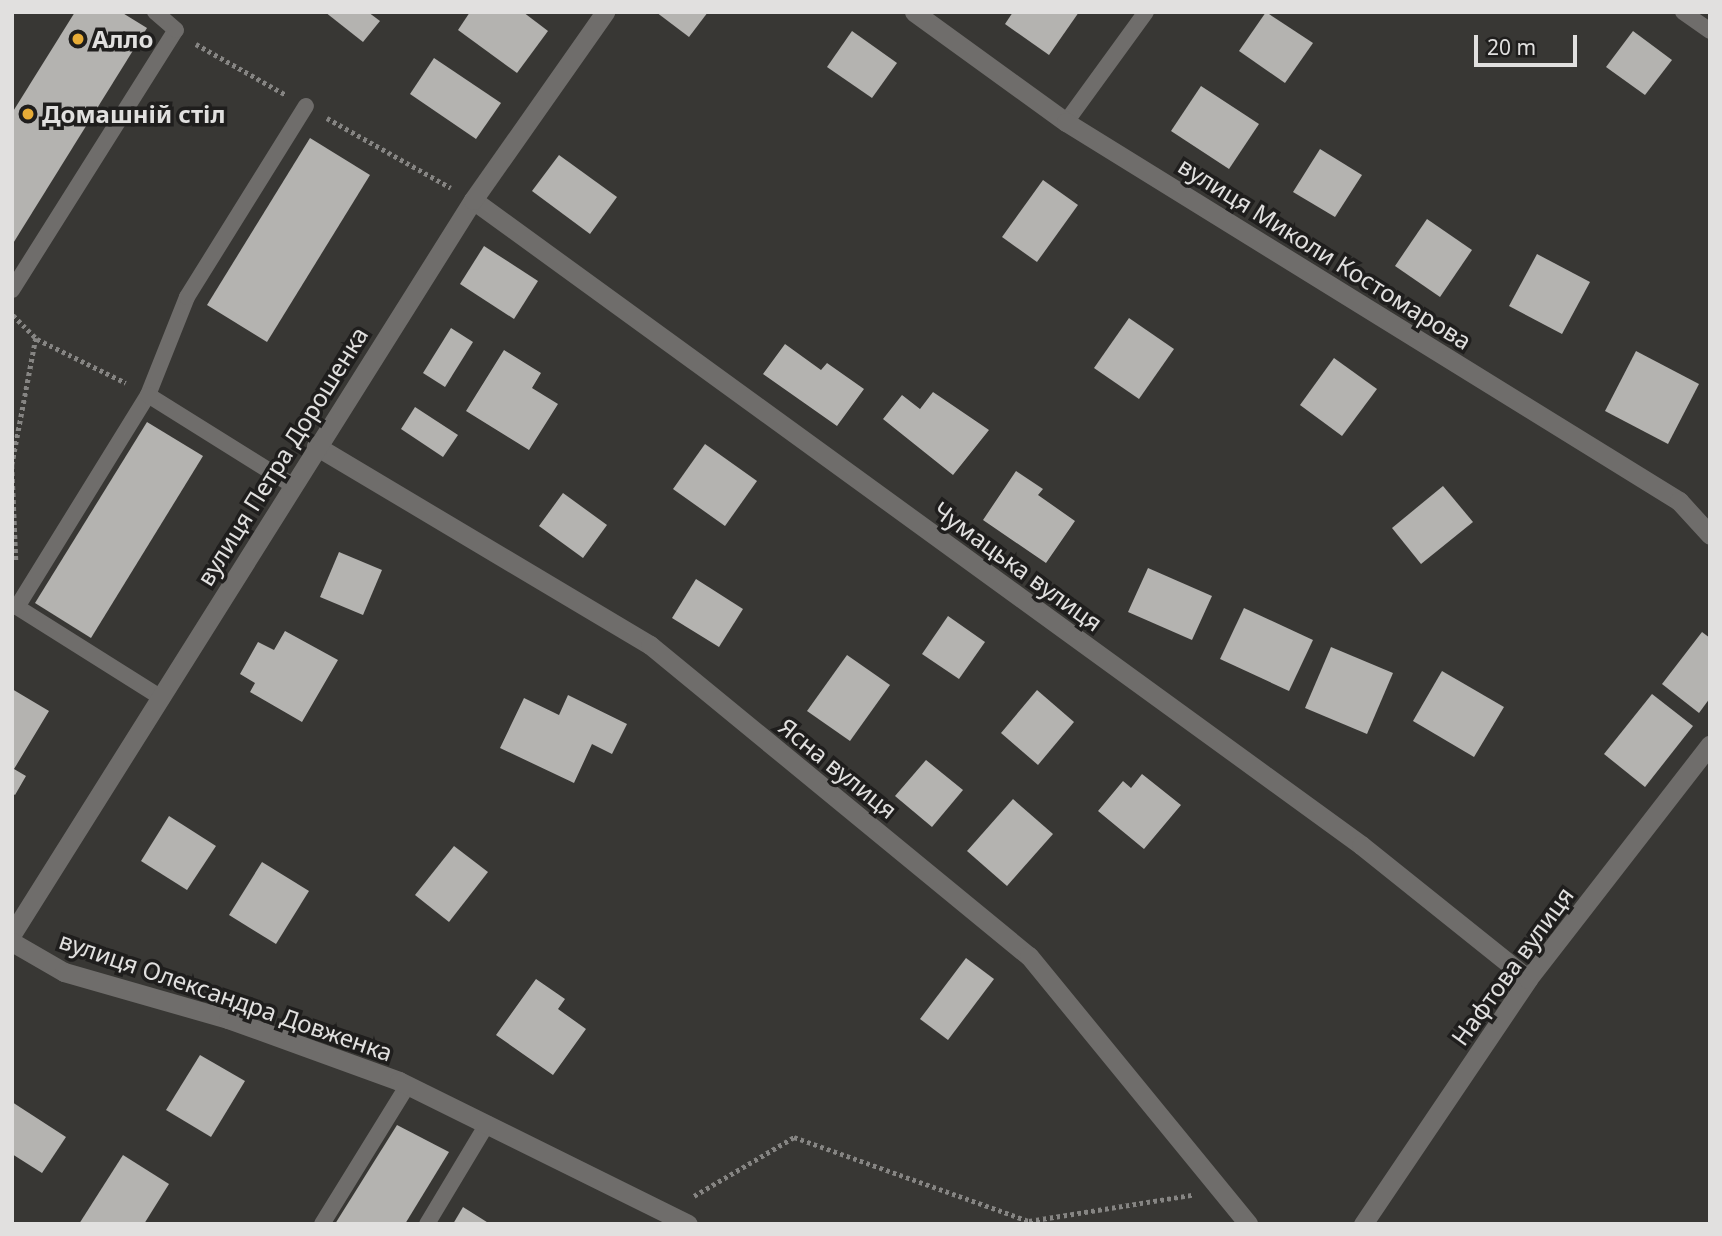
<!DOCTYPE html>
<html>
<head>
<meta charset="utf-8">
<style>
  body { margin:0 }
  #map { position:relative; width:1722px; height:1236px; overflow:hidden; background:#383734; font-family:"Noto Sans",sans-serif }
  div>[style] { position:absolute }
  .building>* { inset:0; background:#b4b3b0 }
  .path>* { height:4.5px; margin-top:-2.25px; transform-origin:0; background:repeating-linear-gradient(90deg,#868583 0 3.5px,transparent 0 7px) }
  .service>* { height:16px; margin:-8px; padding:0 8px; transform-origin:8px; border-radius:8px; background:#6f6d6b }
  .minor>* { height:19px; margin:-9.5px; padding:0 9.5px; transform-origin:9.5px; border-radius:9.5px; background:#6f6d6b }
  .dots>* { width:19px; height:19px; translate:-50% -50%; box-sizing:border-box; border:4px solid #1f1e1d; border-radius:50% }
  span { translate:-50% -50%; white-space:nowrap; text-align:center; line-height:1.15; -webkit-text-stroke:7px #1f1e1d; paint-order:stroke }
  .poi-label { font-size:24px; color:#e1e0df; font-weight:700 }
  .left { translate:0 -50%; text-align:left }
  .street-label { font-size:24px; color:#e1e0df }
  .frame { position:absolute; inset:0; border:14px solid #e1e0df; pointer-events:none }
  .scale { position:absolute; left:1474px; top:35px; width:103px; height:32px; box-sizing:border-box; border:4px solid #e1e0df; border-top:0; padding-left:9px; font-size:21px; line-height:24px; white-space:nowrap; color:#e1e0df; -webkit-text-stroke:5px #1f1e1d; paint-order:stroke }
</style>
</head>
<body>
<div id="map">
  <div class="building">
    <div style="clip-path:polygon(75px 12px,121px 12px,147px 28px,12px 245px,12px 113px)"></div>
    <div style="clip-path:polygon(325px 12px,368px 12px,380px 21px,363px 42px)"></div>
    <div style="clip-path:polygon(470px 12px,523px 12px,548px 31px,517px 73px,458px 30px)"></div>
    <div style="clip-path:polygon(656px 12px,708px 12px,689px 37px)"></div>
    <div style="clip-path:polygon(1013px 12px,1079px 12px,1049px 55px,1005px 24px)"></div>
    <div style="clip-path:polygon(1266px 12px,1313px 43px,1285px 83px,1239px 51px)"></div>
    <div style="clip-path:polygon(852px 31px,897px 63px,872px 98px,827px 67px)"></div>
    <div style="clip-path:polygon(1633px 31px,1672px 60px,1645px 95px,1606px 67px)"></div>
    <div style="clip-path:polygon(434px 58px,501px 103px,476px 139px,410px 94px)"></div>
    <div style="clip-path:polygon(1201px 86px,1259px 124px,1229px 169px,1171px 131px)"></div>
    <div style="clip-path:polygon(310px 138px,370px 175px,267px 342px,207px 305px)"></div>
    <div style="clip-path:polygon(1320px 149px,1362px 175px,1335px 217px,1293px 192px)"></div>
    <div style="clip-path:polygon(559px 155px,617px 197px,590px 234px,532px 191px)"></div>
    <div style="clip-path:polygon(1043px 180px,1078px 205px,1037px 262px,1002px 237px)"></div>
    <div style="clip-path:polygon(1427px 219px,1472px 250px,1440px 297px,1395px 266px)"></div>
    <div style="clip-path:polygon(484px 246px,538px 281px,514px 319px,460px 284px)"></div>
    <div style="clip-path:polygon(1537px 254px,1590px 282px,1562px 334px,1509px 306px)"></div>
    <div style="clip-path:polygon(1129px 318px,1174px 349px,1139px 399px,1094px 368px)"></div>
    <div style="clip-path:polygon(451px 328px,473px 342px,445px 387px,423px 373px)"></div>
    <div style="clip-path:polygon(785px 344px,821px 370px,827px 363px,864px 389px,837px 426px,763px 374px)"></div>
    <div style="clip-path:polygon(504px 350px,541px 373px,532px 388px,558px 404px,529px 450px,466px 411px)"></div>
    <div style="clip-path:polygon(1636px 351px,1699px 384px,1668px 444px,1605px 411px)"></div>
    <div style="clip-path:polygon(1334px 358px,1377px 389px,1342px 436px,1300px 405px)"></div>
    <div style="clip-path:polygon(933px 392px,989px 430px,953px 475px,883px 419px,902px 395px,920px 409px)"></div>
    <div style="clip-path:polygon(415px 407px,458px 435px,443px 457px,401px 429px)"></div>
    <div style="clip-path:polygon(147px 422px,203px 456px,91px 638px,35px 603px)"></div>
    <div style="clip-path:polygon(705px 444px,757px 481px,725px 526px,673px 489px)"></div>
    <div style="clip-path:polygon(1016px 471px,1043px 489px,1038px 495px,1075px 521px,1046px 563px,983px 520px)"></div>
    <div style="clip-path:polygon(1443px 486px,1473px 522px,1421px 564px,1392px 528px)"></div>
    <div style="clip-path:polygon(563px 493px,607px 525px,583px 558px,539px 526px)"></div>
    <div style="clip-path:polygon(339px 552px,382px 570px,363px 615px,320px 597px)"></div>
    <div style="clip-path:polygon(1148px 568px,1212px 596px,1192px 640px,1128px 612px)"></div>
    <div style="clip-path:polygon(696px 579px,743px 609px,719px 647px,672px 618px)"></div>
    <div style="clip-path:polygon(1244px 608px,1313px 640px,1289px 691px,1220px 659px)"></div>
    <div style="clip-path:polygon(948px 616px,985px 642px,959px 679px,922px 654px)"></div>
    <div style="clip-path:polygon(285px 631px,338px 660px,302px 722px,250px 692px,255px 683px,240px 674px,258px 642px,274px 650px)"></div>
    <div style="clip-path:polygon(1702px 632px,1710px 638px,1710px 698px,1699px 713px,1662px 684px)"></div>
    <div style="clip-path:polygon(1331px 647px,1393px 673px,1367px 734px,1305px 708px)"></div>
    <div style="clip-path:polygon(847px 655px,890px 685px,850px 741px,807px 711px)"></div>
    <div style="clip-path:polygon(1442px 671px,1504px 707px,1474px 757px,1413px 721px)"></div>
    <div style="clip-path:polygon(12px 689px,49px 711px,14px 769px,26px 776px,15px 795px,12px 793px)"></div>
    <div style="clip-path:polygon(1037px 690px,1074px 722px,1038px 765px,1001px 733px)"></div>
    <div style="clip-path:polygon(1652px 694px,1693px 726px,1645px 787px,1604px 754px)"></div>
    <div style="clip-path:polygon(568px 695px,627px 724px,612px 754px,592px 744px,574px 783px,500px 748px,524px 698px,559px 715px)"></div>
    <div style="clip-path:polygon(926px 760px,963px 790px,932px 827px,895px 796px)"></div>
    <div style="clip-path:polygon(1142px 774px,1181px 805px,1144px 849px,1098px 811px,1123px 781px,1131px 788px)"></div>
    <div style="clip-path:polygon(1013px 799px,1053px 834px,1007px 886px,967px 851px)"></div>
    <div style="clip-path:polygon(169px 816px,216px 846px,187px 890px,141px 861px)"></div>
    <div style="clip-path:polygon(454px 846px,488px 872px,449px 922px,415px 895px)"></div>
    <div style="clip-path:polygon(262px 862px,309px 891px,276px 944px,229px 915px)"></div>
    <div style="clip-path:polygon(966px 958px,994px 979px,948px 1040px,920px 1019px)"></div>
    <div style="clip-path:polygon(536px 979px,565px 999px,558px 1009px,586px 1029px,553px 1075px,496px 1035px)"></div>
    <div style="clip-path:polygon(200px 1055px,245px 1081px,211px 1137px,166px 1110px)"></div>
    <div style="clip-path:polygon(12px 1102px,66px 1137px,42px 1173px,12px 1154px)"></div>
    <div style="clip-path:polygon(397px 1125px,449px 1152px,405px 1224px,335px 1224px)"></div>
    <div style="clip-path:polygon(123px 1155px,169px 1184px,144px 1224px,79px 1224px)"></div>
    <div style="clip-path:polygon(463px 1207px,490px 1224px,453px 1224px)"></div>
  </div>
  <div class="path">
    <div style="left:196px;top:44px;width:103px;rotate:29.5deg"></div>
    <div style="left:327px;top:118px;width:142px;rotate:29.4deg"></div>
    <div style="left:13px;top:315px;width:33px;rotate:45deg"></div>
    <div style="left:36px;top:338px;width:129px;rotate:100.7deg"></div>
    <div style="left:12px;top:465px;width:95px;rotate:87.6deg"></div>
    <div style="left:37px;top:339px;width:99px;rotate:26.3deg"></div>
    <div style="left:694px;top:1196px;width:116px;rotate:-30.5deg"></div>
    <div style="left:794px;top:1137px;width:250px;rotate:19.7deg"></div>
    <div style="left:1029px;top:1221px;width:165px;rotate:-9.1deg"></div>
  </div>
  <div class="service">
    <div style="left:1683px;top:12px;width:33px;rotate:35deg"></div>
    <div style="left:1066px;top:122px;width:136px;rotate:-54deg"></div>
    <div style="left:12px;top:290px;width:307px;rotate:-57.8deg"></div>
    <div style="left:176px;top:30px;width:28px;rotate:-139deg"></div>
    <div style="left:148px;top:395px;width:105px;rotate:-68.3deg"></div>
    <div style="left:187px;top:297px;width:225px;rotate:-58.1deg"></div>
    <div style="left:160px;top:697px;width:169px;rotate:-147.8deg"></div>
    <div style="left:17px;top:607px;width:249px;rotate:-58.3deg"></div>
    <div style="left:148px;top:395px;width:170px;rotate:32deg"></div>
    <div style="left:322px;top:1224px;width:163px;rotate:-58.3deg"></div>
    <div style="left:427px;top:1224px;width:117px;rotate:-59deg"></div>
  </div>
  <div class="minor">
    <div style="left:914px;top:12px;width:188px;rotate:35.9deg"></div>
    <div style="left:1066px;top:122px;width:721px;rotate:31.73deg"></div>
    <div style="left:1679px;top:501px;width:46px;rotate:47.6deg"></div>
    <div style="left:473px;top:200px;width:1098px;rotate:35.99deg"></div>
    <div style="left:1361px;top:845px;width:214px;rotate:38.7deg"></div>
    <div style="left:316px;top:446px;width:389px;rotate:30.8deg"></div>
    <div style="left:650px;top:645px;width:490px;rotate:39.4deg"></div>
    <div style="left:1029px;top:956px;width:346px;rotate:50.7deg"></div>
    <div style="left:12px;top:934px;width:867px;rotate:-57.87deg"></div>
    <div style="left:473px;top:200px;width:230px;rotate:-54.9deg"></div>
    <div style="left:12px;top:942px;width:60px;rotate:30deg"></div>
    <div style="left:64px;top:972px;width:171px;rotate:16deg"></div>
    <div style="left:228px;top:1019px;width:182px;rotate:19.9deg"></div>
    <div style="left:399px;top:1081px;width:322px;rotate:26.3deg"></div>
    <div style="left:1363px;top:1224px;width:295px;rotate:-56deg"></div>
    <div style="left:1528px;top:979px;width:297px;rotate:-52.2deg"></div>
  </div>
  <div class="dots">
    <div style="left:78px;top:39px;background:#e7ac37"></div>
    <div style="left:28px;top:114px;background:#e7ac37"></div>
  </div>
  <div class="poi-label">
    <span class="left" style="left:92px;top:39px">Алло</span>
    <span class="left" style="left:42px;top:114px">Домашній стіл</span>
  </div>
  <div class="street-label">
    <span style="left:1325px;top:253px;rotate:32deg">вулиця Миколи Костомарова</span>
    <span style="left:282px;top:456px;rotate:-58deg">вулиця Петра Дорошенка</span>
    <span style="left:1018px;top:566px;rotate:36deg">Чумацька вулиця</span>
    <span style="left:838px;top:768px;rotate:39deg">Ясна вулиця</span>
    <span style="left:1512px;top:966px;rotate:-54deg">Нафтова вулиця</span>
    <span style="left:226px;top:996px;rotate:19deg">вулиця Олександра Довженка</span>
  </div>
  <div class="frame"></div>
  <div class="scale">20 m</div>
</div>
</body>
</html>
